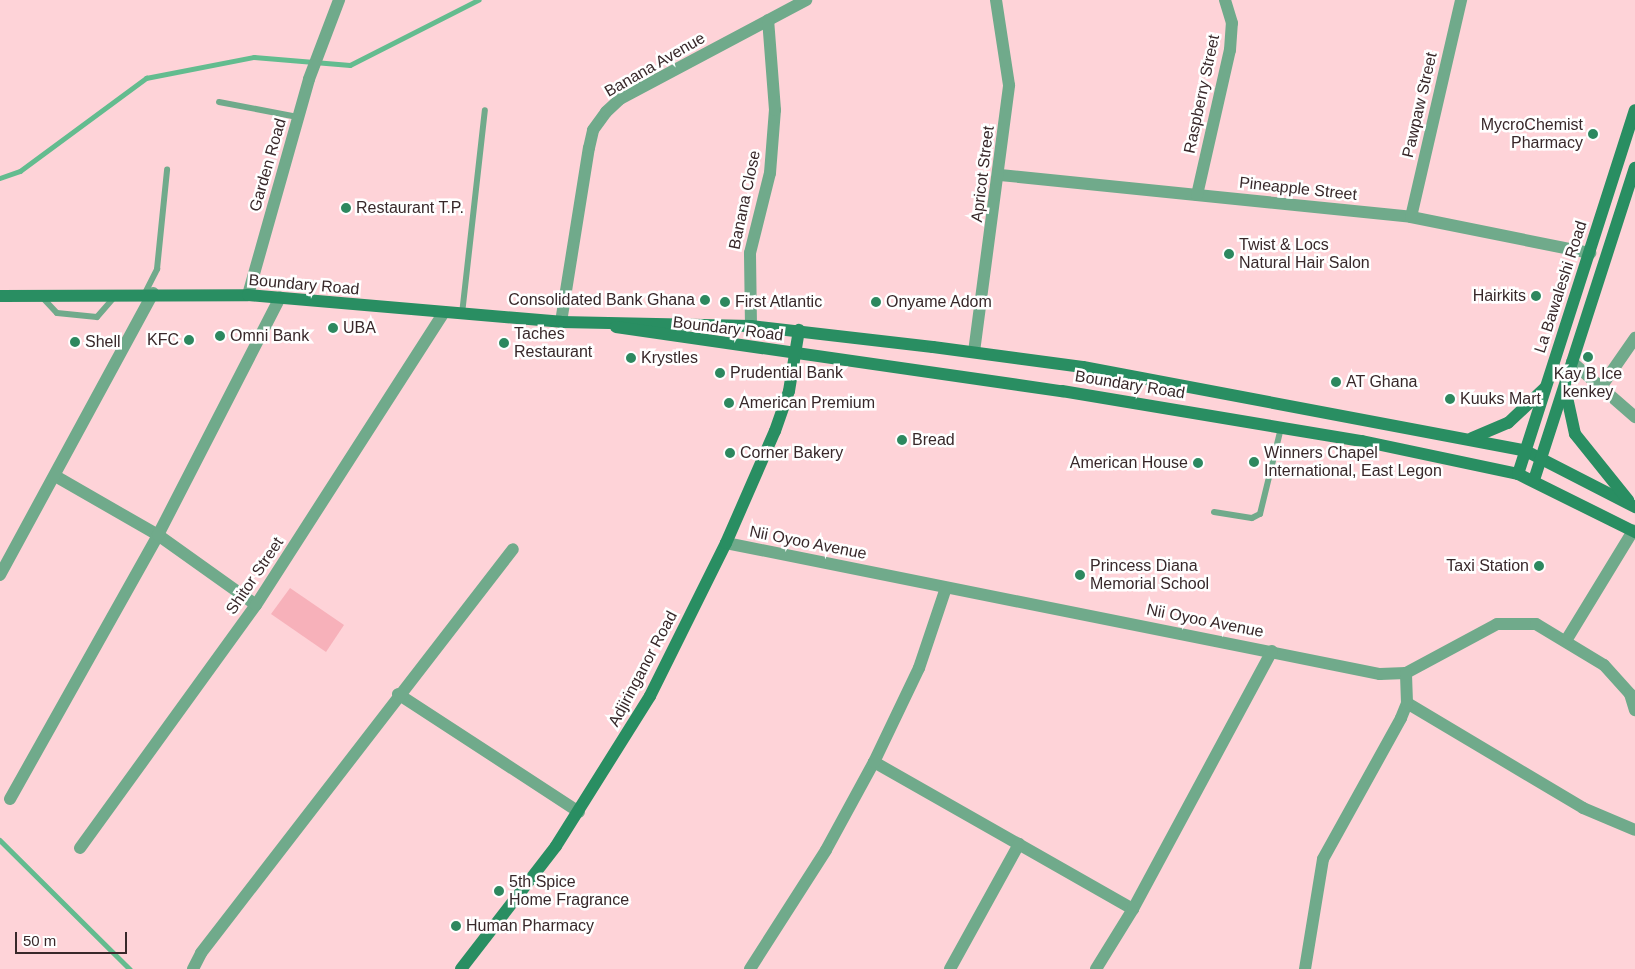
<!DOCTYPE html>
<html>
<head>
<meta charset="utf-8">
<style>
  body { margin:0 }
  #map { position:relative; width:1635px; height:969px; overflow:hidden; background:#fed3d8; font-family:Arial,sans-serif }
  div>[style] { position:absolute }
  .green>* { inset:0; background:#f7b1ba }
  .stream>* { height:4.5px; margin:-2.25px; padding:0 2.25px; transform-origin:2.25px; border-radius:2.25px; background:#63bc8f }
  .service>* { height:6px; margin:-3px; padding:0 3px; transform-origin:3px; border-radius:3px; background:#70aa8b }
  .minor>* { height:12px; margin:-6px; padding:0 6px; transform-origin:6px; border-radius:6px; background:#70aa8b }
  .secondary>* { height:12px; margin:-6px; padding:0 6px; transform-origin:6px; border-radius:6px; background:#298e62 }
  .dots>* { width:14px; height:14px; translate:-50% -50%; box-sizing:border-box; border:2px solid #fff; border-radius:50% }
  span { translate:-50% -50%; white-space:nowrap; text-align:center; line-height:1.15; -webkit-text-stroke:5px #fff; paint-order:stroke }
  .street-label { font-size:16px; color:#38282a }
  .poi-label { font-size:16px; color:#38282a }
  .right { translate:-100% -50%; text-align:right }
  .left { translate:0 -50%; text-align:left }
  .scale { position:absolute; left:15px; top:932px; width:112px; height:22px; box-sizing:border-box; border:2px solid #38282a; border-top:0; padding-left:6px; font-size:15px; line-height:18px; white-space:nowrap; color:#38282a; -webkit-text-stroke:4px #fff; paint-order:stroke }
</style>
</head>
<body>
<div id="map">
  <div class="green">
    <div style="clip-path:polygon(290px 588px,344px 625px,326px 652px,271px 614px)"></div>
  </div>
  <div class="stream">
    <div style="left:0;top:178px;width:21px;rotate:-19deg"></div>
    <div style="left:20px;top:171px;width:157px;rotate:-36.4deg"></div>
    <div style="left:146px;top:78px;width:110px;rotate:-11deg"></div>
    <div style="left:254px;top:57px;width:96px;rotate:4.8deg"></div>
    <div style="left:350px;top:65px;width:144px;rotate:-26.9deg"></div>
    <div style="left:0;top:840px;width:183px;rotate:44.8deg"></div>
  </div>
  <div class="service">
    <div style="left:219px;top:102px;width:80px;rotate:10.8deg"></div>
    <div style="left:145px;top:293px;width:27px;rotate:-63deg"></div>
    <div style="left:157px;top:269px;width:100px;rotate:-84.2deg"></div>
    <div style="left:41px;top:296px;width:23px;rotate:47deg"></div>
    <div style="left:57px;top:313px;width:40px;rotate:5.7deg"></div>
    <div style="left:97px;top:317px;width:29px;rotate:-49deg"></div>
    <div style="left:462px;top:314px;width:205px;rotate:-83.6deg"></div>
    <div style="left:1214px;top:512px;width:38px;rotate:9deg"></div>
    <div style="left:1252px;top:518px;width:9px;rotate:-27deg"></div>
    <div style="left:1260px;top:514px;width:89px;rotate:-76.3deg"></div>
  </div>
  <div class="minor">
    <div style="left:1000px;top:175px;width:413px;rotate:5.8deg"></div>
    <div style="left:1411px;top:217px;width:183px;rotate:11.4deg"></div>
    <div style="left:1197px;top:195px;width:149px;rotate:-77.2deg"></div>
    <div style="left:1230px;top:50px;width:27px;rotate:-86deg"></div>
    <div style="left:1232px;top:23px;width:24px;rotate:-107deg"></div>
    <div style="left:1411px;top:217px;width:223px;rotate:-77deg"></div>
    <div style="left:248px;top:295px;width:224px;rotate:-74.2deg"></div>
    <div style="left:309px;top:79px;width:85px;rotate:-69.2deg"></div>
    <div style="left:561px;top:322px;width:176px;rotate:-80.9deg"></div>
    <div style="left:589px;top:148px;width:18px;rotate:-77deg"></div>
    <div style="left:593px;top:130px;width:22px;rotate:-54deg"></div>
    <div style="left:606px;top:112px;width:19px;rotate:-43deg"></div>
    <div style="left:620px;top:99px;width:211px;rotate:-28deg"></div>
    <div style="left:751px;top:326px;width:73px;rotate:-90.8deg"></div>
    <div style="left:750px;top:253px;width:82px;rotate:-76deg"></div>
    <div style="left:770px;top:173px;width:63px;rotate:-85.5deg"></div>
    <div style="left:775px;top:110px;width:90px;rotate:-94.4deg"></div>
    <div style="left:974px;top:352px;width:269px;rotate:-82.5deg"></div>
    <div style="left:1009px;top:85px;width:86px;rotate:-98.7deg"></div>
    <div style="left:1572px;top:362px;width:84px;rotate:41.1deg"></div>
    <div style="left:1601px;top:387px;width:60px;rotate:-55.2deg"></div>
    <div style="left:57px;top:477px;width:116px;rotate:29.9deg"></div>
    <div style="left:158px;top:535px;width:120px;rotate:35.5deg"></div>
    <div style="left:726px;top:543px;width:667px;rotate:11.33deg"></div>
    <div style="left:1380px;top:674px;width:26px;rotate:-2deg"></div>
    <div style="left:1406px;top:673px;width:103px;rotate:-28.3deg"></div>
    <div style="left:1497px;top:624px;width:39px"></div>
    <div style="left:1536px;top:624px;width:79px;rotate:31.1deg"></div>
    <div style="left:1604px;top:665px;width:39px;rotate:48deg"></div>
    <div style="left:1630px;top:694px;width:17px;rotate:73deg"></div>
    <div style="left:0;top:575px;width:321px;rotate:-61.5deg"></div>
    <div style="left:1567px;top:639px;width:127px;rotate:-58.6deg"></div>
    <div style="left:398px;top:694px;width:216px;rotate:33.1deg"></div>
    <div style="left:1407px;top:703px;width:205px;rotate:30.8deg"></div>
    <div style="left:1583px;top:808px;width:56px;rotate:22.9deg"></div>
    <div style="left:874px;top:762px;width:298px;rotate:29.6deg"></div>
    <div style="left:10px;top:799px;width:303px;rotate:-60.7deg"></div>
    <div style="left:158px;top:535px;width:267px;rotate:-62.8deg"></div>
    <div style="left:80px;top:848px;width:300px;rotate:-54.1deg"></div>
    <div style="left:256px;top:605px;width:348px;rotate:-57.3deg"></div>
    <div style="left:193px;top:969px;width:18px;rotate:-63deg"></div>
    <div style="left:201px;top:953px;width:510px;rotate:-52.32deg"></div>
    <div style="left:750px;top:969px;width:141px;rotate:-57.4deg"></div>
    <div style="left:826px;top:850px;width:100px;rotate:-61.4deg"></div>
    <div style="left:874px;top:762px;width:104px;rotate:-64.4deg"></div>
    <div style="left:919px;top:668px;width:84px;rotate:-71.4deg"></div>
    <div style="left:950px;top:969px;width:143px;rotate:-61.1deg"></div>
    <div style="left:1096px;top:969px;width:70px;rotate:-58.3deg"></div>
    <div style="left:1133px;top:909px;width:293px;rotate:-61.7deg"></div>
    <div style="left:1305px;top:969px;width:111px;rotate:-80.7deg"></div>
    <div style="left:1323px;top:859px;width:161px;rotate:-61deg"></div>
    <div style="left:1401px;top:718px;width:16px;rotate:-68deg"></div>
    <div style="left:1407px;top:703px;width:30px;rotate:-92deg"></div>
  </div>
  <div class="secondary">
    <div style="left:0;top:296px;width:248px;rotate:-0.2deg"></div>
    <div style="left:248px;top:295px;width:314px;rotate:4.9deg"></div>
    <div style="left:561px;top:322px;width:190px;rotate:1.2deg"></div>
    <div style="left:751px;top:326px;width:183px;rotate:6.6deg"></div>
    <div style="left:933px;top:347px;width:151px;rotate:7.6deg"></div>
    <div style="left:1083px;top:367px;width:451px;rotate:10.7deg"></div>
    <div style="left:1526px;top:451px;width:123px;rotate:27.2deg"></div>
    <div style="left:616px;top:327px;width:451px;rotate:8.2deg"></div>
    <div style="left:1062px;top:391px;width:304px;rotate:9.5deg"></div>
    <div style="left:1362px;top:441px;width:159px;rotate:11.9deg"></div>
    <div style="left:1518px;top:474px;width:131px;rotate:26.4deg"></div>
    <div style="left:1565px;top:388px;width:47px;rotate:77.7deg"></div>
    <div style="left:1575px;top:434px;width:85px;rotate:51.2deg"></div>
    <div style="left:1472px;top:438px;width:39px;rotate:-23deg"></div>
    <div style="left:1508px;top:423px;width:51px;rotate:-43.4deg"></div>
    <div style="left:1518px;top:474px;width:382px;rotate:-72.2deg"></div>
    <div style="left:1534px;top:480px;width:328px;rotate:-72.1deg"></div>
    <div style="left:461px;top:969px;width:155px;rotate:-52.3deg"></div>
    <div style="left:556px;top:846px;width:177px;rotate:-57.9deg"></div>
    <div style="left:650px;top:696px;width:171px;rotate:-63.6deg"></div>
    <div style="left:726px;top:543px;width:122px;rotate:-66.4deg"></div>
    <div style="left:775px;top:431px;width:42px;rotate:-70.7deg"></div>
    <div style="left:789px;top:391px;width:62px;rotate:-80.7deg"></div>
  </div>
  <div class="dots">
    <div style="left:1593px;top:134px;background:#2d885f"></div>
    <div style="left:346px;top:208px;background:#2d885f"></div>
    <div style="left:1229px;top:254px;background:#2d885f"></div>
    <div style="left:1536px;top:296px;background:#2d885f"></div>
    <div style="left:705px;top:300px;background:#2d885f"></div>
    <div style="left:725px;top:302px;background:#2d885f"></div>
    <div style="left:876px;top:302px;background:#2d885f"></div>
    <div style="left:333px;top:328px;background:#2d885f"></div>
    <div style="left:220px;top:336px;background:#2d885f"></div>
    <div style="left:189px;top:340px;background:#2d885f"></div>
    <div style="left:75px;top:342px;background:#2d885f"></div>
    <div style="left:504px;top:343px;background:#2d885f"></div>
    <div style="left:1588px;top:357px;background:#2d885f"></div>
    <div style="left:631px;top:358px;background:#2d885f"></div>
    <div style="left:720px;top:373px;background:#2d885f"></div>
    <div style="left:1336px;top:382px;background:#2d885f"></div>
    <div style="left:1450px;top:399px;background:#2d885f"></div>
    <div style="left:729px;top:403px;background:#2d885f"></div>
    <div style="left:902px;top:440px;background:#2d885f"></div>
    <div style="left:730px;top:453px;background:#2d885f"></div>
    <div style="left:1254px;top:462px;background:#2d885f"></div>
    <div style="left:1198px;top:463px;background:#2d885f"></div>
    <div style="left:1539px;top:566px;background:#2d885f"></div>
    <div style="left:1080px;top:575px;background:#2d885f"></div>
    <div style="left:499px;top:891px;background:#2d885f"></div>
    <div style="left:456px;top:926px;background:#2d885f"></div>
  </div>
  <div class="street-label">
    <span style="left:655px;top:65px;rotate:-30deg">Banana Avenue</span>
    <span style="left:1202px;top:94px;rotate:-78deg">Raspberry Street</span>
    <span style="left:1420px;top:105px;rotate:-77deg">Pawpaw Street</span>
    <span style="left:268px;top:165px;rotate:-74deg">Garden Road</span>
    <span style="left:983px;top:174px;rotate:-83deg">Apricot Street</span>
    <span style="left:1298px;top:189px;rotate:6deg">Pineapple Street</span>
    <span style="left:745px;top:200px;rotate:-78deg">Banana Close</span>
    <span style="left:304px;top:285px;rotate:5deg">Boundary Road</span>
    <span style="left:1561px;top:287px;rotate:-72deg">La Bawaleshi Road</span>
    <span style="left:728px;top:329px;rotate:7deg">Boundary Road</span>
    <span style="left:1130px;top:385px;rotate:9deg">Boundary Road</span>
    <span style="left:808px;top:543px;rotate:11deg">Nii Oyoo Avenue</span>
    <span style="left:255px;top:576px;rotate:-56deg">Shitor Street</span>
    <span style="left:1205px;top:621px;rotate:11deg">Nii Oyoo Avenue</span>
    <span style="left:643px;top:669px;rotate:-62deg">Adjiringanor Road</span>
  </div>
  <div class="poi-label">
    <span class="right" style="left:1583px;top:134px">MycroChemist<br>Pharmacy</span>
    <span class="left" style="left:356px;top:208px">Restaurant T.P.</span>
    <span class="left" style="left:1239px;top:254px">Twist &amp; Locs<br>Natural Hair Salon</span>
    <span class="right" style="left:1526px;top:296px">Hairkits</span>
    <span class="right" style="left:695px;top:300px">Consolidated Bank Ghana</span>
    <span class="left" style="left:735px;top:302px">First Atlantic</span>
    <span class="left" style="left:886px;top:302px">Onyame Adom</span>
    <span class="left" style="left:343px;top:328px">UBA</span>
    <span class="left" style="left:514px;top:343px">Taches<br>Restaurant</span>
    <span class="left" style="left:230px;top:336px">Omni Bank</span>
    <span class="right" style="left:179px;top:340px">KFC</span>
    <span class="left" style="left:85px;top:342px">Shell</span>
    <span class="left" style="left:641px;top:358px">Krystles</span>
    <span class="left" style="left:730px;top:373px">Prudential Bank</span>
    <span style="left:1588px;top:383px">Kay B Ice<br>kenkey</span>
    <span class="left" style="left:1346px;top:382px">AT Ghana</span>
    <span class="left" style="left:1460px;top:399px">Kuuks Mart</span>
    <span class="left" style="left:739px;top:403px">American Premium</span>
    <span class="left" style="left:912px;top:440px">Bread</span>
    <span class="left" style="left:740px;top:453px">Corner Bakery</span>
    <span class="left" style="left:1264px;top:462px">Winners Chapel<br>International, East Legon</span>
    <span class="right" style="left:1188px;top:463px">American House</span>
    <span class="left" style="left:1090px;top:575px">Princess Diana<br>Memorial School</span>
    <span class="right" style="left:1529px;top:566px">Taxi Station</span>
    <span class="left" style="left:509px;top:891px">5th Spice<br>Home Fragrance</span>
    <span class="left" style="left:466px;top:926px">Human Pharmacy</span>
  </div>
  <div class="scale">50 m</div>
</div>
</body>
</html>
